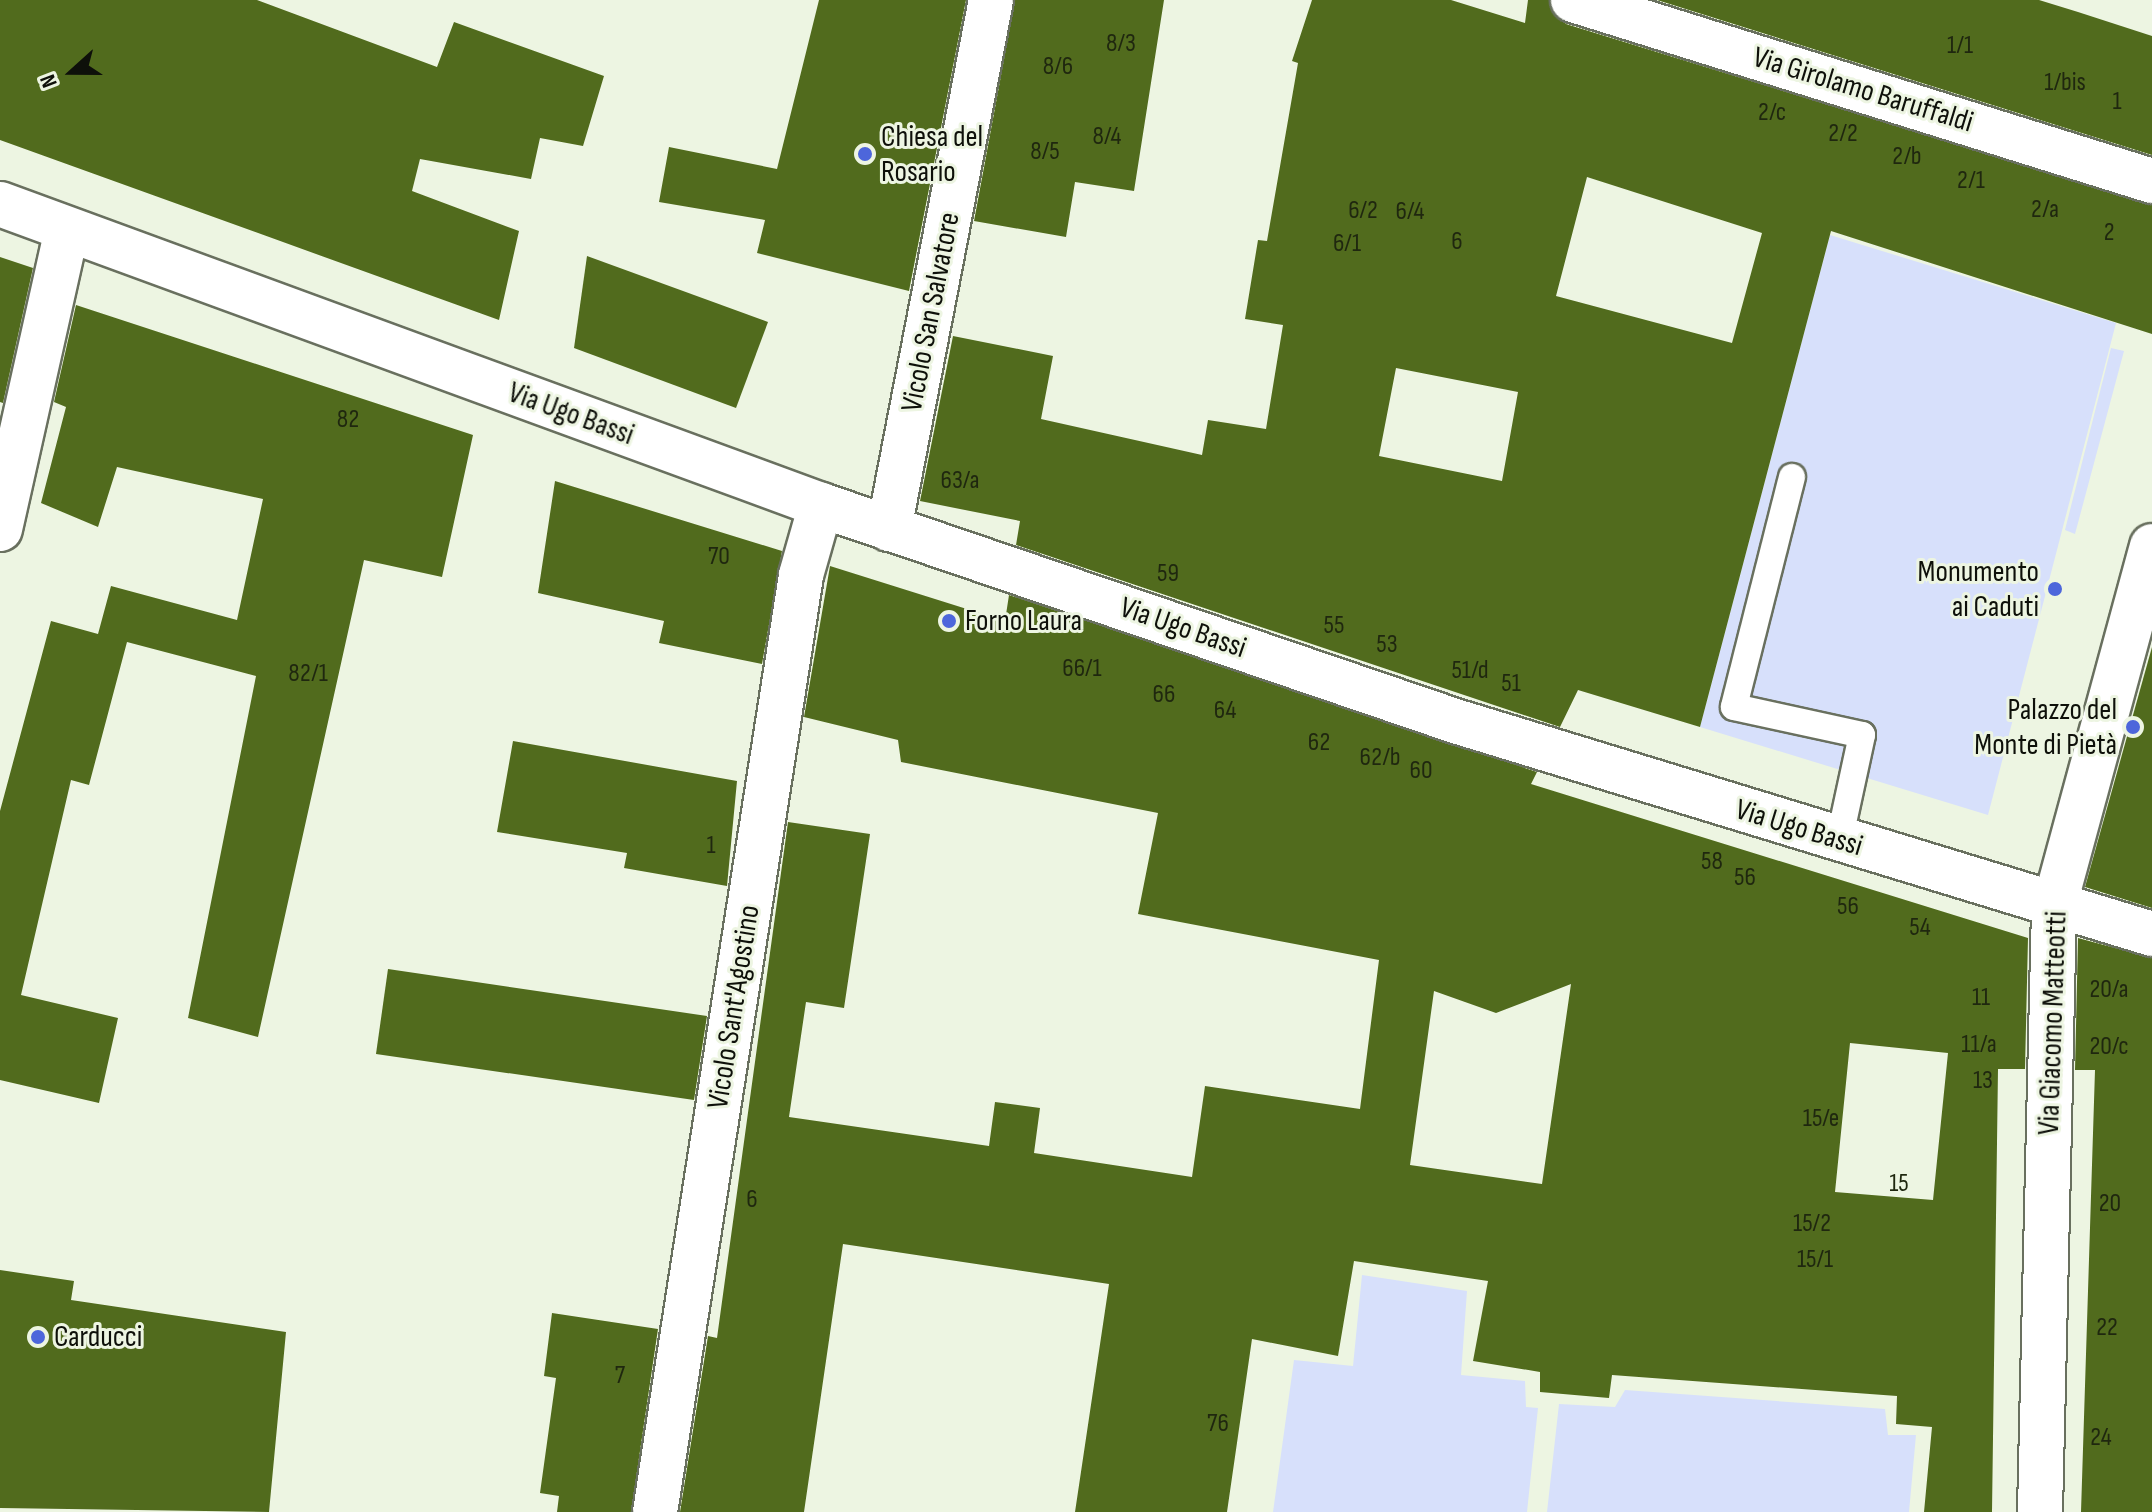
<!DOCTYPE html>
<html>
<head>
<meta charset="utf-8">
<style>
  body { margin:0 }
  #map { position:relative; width:2152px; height:1512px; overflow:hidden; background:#edf5e2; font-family:"Sofia Sans Condensed",sans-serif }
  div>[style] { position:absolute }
  .green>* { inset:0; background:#d7e0fb }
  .building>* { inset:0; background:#516b1d }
  .roads { filter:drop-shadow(2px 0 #69705f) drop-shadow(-2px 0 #69705f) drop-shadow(0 2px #69705f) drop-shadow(0 -2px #69705f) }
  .lane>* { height:26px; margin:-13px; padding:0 13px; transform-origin:13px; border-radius:13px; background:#fff }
  .street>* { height:44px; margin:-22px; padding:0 22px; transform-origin:22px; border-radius:22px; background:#fff }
  .dots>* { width:22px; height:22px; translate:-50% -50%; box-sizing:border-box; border:4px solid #edf5e2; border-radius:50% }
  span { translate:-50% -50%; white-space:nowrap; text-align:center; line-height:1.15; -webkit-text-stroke:6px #edf5e2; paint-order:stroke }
  .number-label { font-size:26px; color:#1f270f }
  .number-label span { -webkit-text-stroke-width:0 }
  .street-label { font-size:30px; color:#0e100a }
  .poi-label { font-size:30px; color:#0e100a }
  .left { translate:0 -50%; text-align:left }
  .right { translate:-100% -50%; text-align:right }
  .north { position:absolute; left:32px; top:32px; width:80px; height:80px; -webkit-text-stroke:6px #edf5e2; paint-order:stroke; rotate:249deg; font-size:22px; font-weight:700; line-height:32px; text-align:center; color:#0e100a }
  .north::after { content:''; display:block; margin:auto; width:28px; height:36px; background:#0e100a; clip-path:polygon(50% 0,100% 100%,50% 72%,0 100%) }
</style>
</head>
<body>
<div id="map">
  <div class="green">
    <div style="clip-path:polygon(1830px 235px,2116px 323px,1988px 815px,1700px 727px)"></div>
    <div style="clip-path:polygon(2111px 348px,2124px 351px,2075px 534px,2065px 530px)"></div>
    <div style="clip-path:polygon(1362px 1275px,1467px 1291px,1461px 1375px,1525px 1381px,1526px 1407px,1538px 1408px,1527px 1512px,1273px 1512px,1294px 1360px,1353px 1366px)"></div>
    <div style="clip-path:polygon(1625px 1390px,1885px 1409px,1888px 1435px,1916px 1435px,1909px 1512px,1547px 1512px,1559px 1404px,1615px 1407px)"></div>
  </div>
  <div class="building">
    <div style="clip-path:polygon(0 0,257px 0,437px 67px,454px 22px,604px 76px,583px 146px,540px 138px,531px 179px,420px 159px,412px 191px,519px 231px,499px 320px,0 140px)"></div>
    <div style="clip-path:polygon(819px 0,966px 0,909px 291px,757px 253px,765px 220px,659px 202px,669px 147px,777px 169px)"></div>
    <div style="clip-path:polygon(1015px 0,1164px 0,1134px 191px,1075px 182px,1066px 237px,974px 221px)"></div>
    <div style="clip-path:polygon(evenodd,1312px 0,1451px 0,1525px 23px,1528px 0,1549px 0,1566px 24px,2152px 205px,2152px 334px,1831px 231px,1700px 727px,1578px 690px,1560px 727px,1016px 545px,1020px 521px,920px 501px,953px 336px,1053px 356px,1041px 419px,1202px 455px,1208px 420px,1266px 429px,1283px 325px,1245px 319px,1258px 240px,1267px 241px,1298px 63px,1292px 61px,1312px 0,1587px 177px,1762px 233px,1732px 343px,1556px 296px,1587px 177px,1312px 0,1396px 368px,1518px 392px,1502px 481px,1379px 456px,1396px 368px)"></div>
    <div style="clip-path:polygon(1657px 0,2039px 0,2078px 12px,2152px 36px,2152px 155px)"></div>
    <div style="clip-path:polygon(587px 256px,768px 322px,736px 408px,574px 348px)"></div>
    <div style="clip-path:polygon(0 257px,33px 268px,3px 403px,0 402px)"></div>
    <div style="clip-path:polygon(76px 305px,473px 435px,442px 577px,364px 560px,258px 1037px,188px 1018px,256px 676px,127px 642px,89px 785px,71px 780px,21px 995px,118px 1018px,99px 1103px,0 1080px,0 811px,51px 621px,98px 634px,111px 586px,237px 620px,263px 499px,117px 467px,98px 527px,41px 503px,66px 407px,54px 402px)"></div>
    <div style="clip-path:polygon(555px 481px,782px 551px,762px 664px,659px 643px,664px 621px,538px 593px)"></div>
    <div style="clip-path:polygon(evenodd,830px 566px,1005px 621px,1009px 595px,1537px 772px,1531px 784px,2028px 938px,2025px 1069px,1998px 1069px,1992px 1512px,1924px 1512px,1932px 1427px,1896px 1424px,1897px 1396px,1612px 1375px,1609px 1398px,1540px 1392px,1540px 1372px,1473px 1361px,1488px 1281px,1354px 1261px,1338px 1356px,1252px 1339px,1227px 1512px,1075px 1512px,1109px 1284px,843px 1244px,804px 1512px,680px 1512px,708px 1336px,717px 1338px,788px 822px,870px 834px,844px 1008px,806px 1002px,789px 1117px,989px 1146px,995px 1102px,1040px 1108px,1034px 1153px,1192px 1177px,1205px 1086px,1360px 1109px,1379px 960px,1138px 914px,1158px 813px,901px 762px,898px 740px,804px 717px,830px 566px,1571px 984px,1542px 1184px,1410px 1165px,1434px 991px,1496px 1013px,1571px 984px,830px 566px,1850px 1043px,1948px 1053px,1933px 1200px,1835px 1192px,1850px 1043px)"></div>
    <div style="clip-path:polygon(2152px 647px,2152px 908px,2085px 887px)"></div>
    <div style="clip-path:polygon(513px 741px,737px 781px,727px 886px,624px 868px,627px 853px,497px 832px)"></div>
    <div style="clip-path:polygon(2078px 938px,2152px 958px,2152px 1512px,2081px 1512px,2095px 1070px,2075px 1070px)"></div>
    <div style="clip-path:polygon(388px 969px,707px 1016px,694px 1100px,376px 1054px)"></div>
    <div style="clip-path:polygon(0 1270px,74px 1281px,71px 1300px,286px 1332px,269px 1512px,0 1508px)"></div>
    <div style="clip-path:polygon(552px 1313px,658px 1329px,631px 1512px,557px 1512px,559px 1496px,540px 1493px,556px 1378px,544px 1376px)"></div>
  </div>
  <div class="roads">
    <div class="lane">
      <div style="left:1792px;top:477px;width:237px;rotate:104.2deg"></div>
      <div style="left:1734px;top:707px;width:131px;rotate:12.3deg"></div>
      <div style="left:1862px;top:735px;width:108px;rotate:102.2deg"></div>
    </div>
    <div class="street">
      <div style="left:1573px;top:0;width:607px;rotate:17.36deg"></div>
      <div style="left:0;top:204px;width:874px;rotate:20.13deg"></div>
      <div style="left:821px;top:505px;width:670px;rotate:18.81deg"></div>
      <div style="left:1455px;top:721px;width:729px;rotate:16.99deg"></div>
      <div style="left:0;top:529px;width:306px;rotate:-77.4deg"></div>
      <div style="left:889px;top:529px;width:539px;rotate:-79.09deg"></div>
      <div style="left:655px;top:1512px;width:948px;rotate:-81.14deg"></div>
      <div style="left:801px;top:575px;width:73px;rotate:-74.1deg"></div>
      <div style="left:2040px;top:1512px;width:605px;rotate:-88.67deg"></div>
      <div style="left:2054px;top:907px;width:374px;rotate:-74.8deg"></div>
    </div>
  </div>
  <div class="dots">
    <div style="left:865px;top:154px;background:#4d66db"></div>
    <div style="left:2055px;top:589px;background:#4d66db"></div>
    <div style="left:949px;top:621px;background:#4d66db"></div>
    <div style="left:2133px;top:727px;background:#4d66db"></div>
    <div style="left:38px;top:1337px;background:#4d66db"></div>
  </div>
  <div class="number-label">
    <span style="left:1121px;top:44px">8/3</span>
    <span style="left:1960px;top:46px">1/1</span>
    <span style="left:1058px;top:67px">8/6</span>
    <span style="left:2065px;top:83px">1/bis</span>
    <span style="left:2117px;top:102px">1</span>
    <span style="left:1772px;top:113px">2/c</span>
    <span style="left:1843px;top:134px">2/2</span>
    <span style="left:1107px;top:137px">8/4</span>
    <span style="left:1045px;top:152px">8/5</span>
    <span style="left:1907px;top:157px">2/b</span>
    <span style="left:1971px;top:181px">2/1</span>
    <span style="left:2045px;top:210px">2/a</span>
    <span style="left:1363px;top:211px">6/2</span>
    <span style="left:1410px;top:212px">6/4</span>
    <span style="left:2109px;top:233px">2</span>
    <span style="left:1457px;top:242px">6</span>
    <span style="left:1347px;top:244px">6/1</span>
    <span style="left:348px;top:420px">82</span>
    <span style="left:960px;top:481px">63/a</span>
    <span style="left:719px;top:557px">70</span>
    <span style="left:1168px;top:574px">59</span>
    <span style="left:1334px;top:626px">55</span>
    <span style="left:1387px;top:645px">53</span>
    <span style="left:1082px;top:669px">66/1</span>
    <span style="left:1470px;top:671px">51/d</span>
    <span style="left:308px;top:674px">82/1</span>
    <span style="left:1511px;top:684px">51</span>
    <span style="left:1164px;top:695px">66</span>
    <span style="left:1225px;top:711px">64</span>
    <span style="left:1319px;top:743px">62</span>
    <span style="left:1380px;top:758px">62/b</span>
    <span style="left:1421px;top:771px">60</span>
    <span style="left:711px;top:846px">1</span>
    <span style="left:1712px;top:862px">58</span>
    <span style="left:1745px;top:878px">56</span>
    <span style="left:1848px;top:907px">56</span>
    <span style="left:1920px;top:928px">54</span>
    <span style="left:2109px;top:990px">20/a</span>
    <span style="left:1981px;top:998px">11</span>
    <span style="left:1979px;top:1045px">11/a</span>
    <span style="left:2109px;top:1047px">20/c</span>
    <span style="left:1983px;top:1081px">13</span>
    <span style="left:1821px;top:1119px">15/e</span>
    <span style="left:1899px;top:1184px">15</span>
    <span style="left:752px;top:1200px">6</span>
    <span style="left:2110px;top:1204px">20</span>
    <span style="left:1812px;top:1224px">15/2</span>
    <span style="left:1815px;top:1260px">15/1</span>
    <span style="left:2107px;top:1328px">22</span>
    <span style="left:620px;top:1376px">7</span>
    <span style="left:1218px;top:1424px">76</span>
    <span style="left:2101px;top:1438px">24</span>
  </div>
  <div class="street-label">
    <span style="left:1863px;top:90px;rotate:17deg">Via Girolamo Baruffaldi</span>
    <span style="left:931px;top:312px;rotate:-79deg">Vicolo San Salvatore</span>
    <span style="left:571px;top:414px;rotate:20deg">Via Ugo Bassi</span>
    <span style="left:1183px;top:628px;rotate:19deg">Via Ugo Bassi</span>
    <span style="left:1799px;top:828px;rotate:17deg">Via Ugo Bassi</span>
    <span style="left:734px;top:1007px;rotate:-81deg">Vicolo Sant'Agostino</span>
    <span style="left:2053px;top:1023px;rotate:-88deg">Via Giacomo Matteotti</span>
  </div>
  <div class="poi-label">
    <span class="left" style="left:881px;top:154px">Chiesa del<br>Rosario</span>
    <span class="right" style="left:2039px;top:589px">Monumento<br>ai Caduti</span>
    <span class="left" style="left:965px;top:621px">Forno Laura</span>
    <span class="right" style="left:2117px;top:727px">Palazzo del<br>Monte di Pietà</span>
    <span class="left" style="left:54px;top:1337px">Carducci</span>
  </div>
  <div class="north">N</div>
</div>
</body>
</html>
